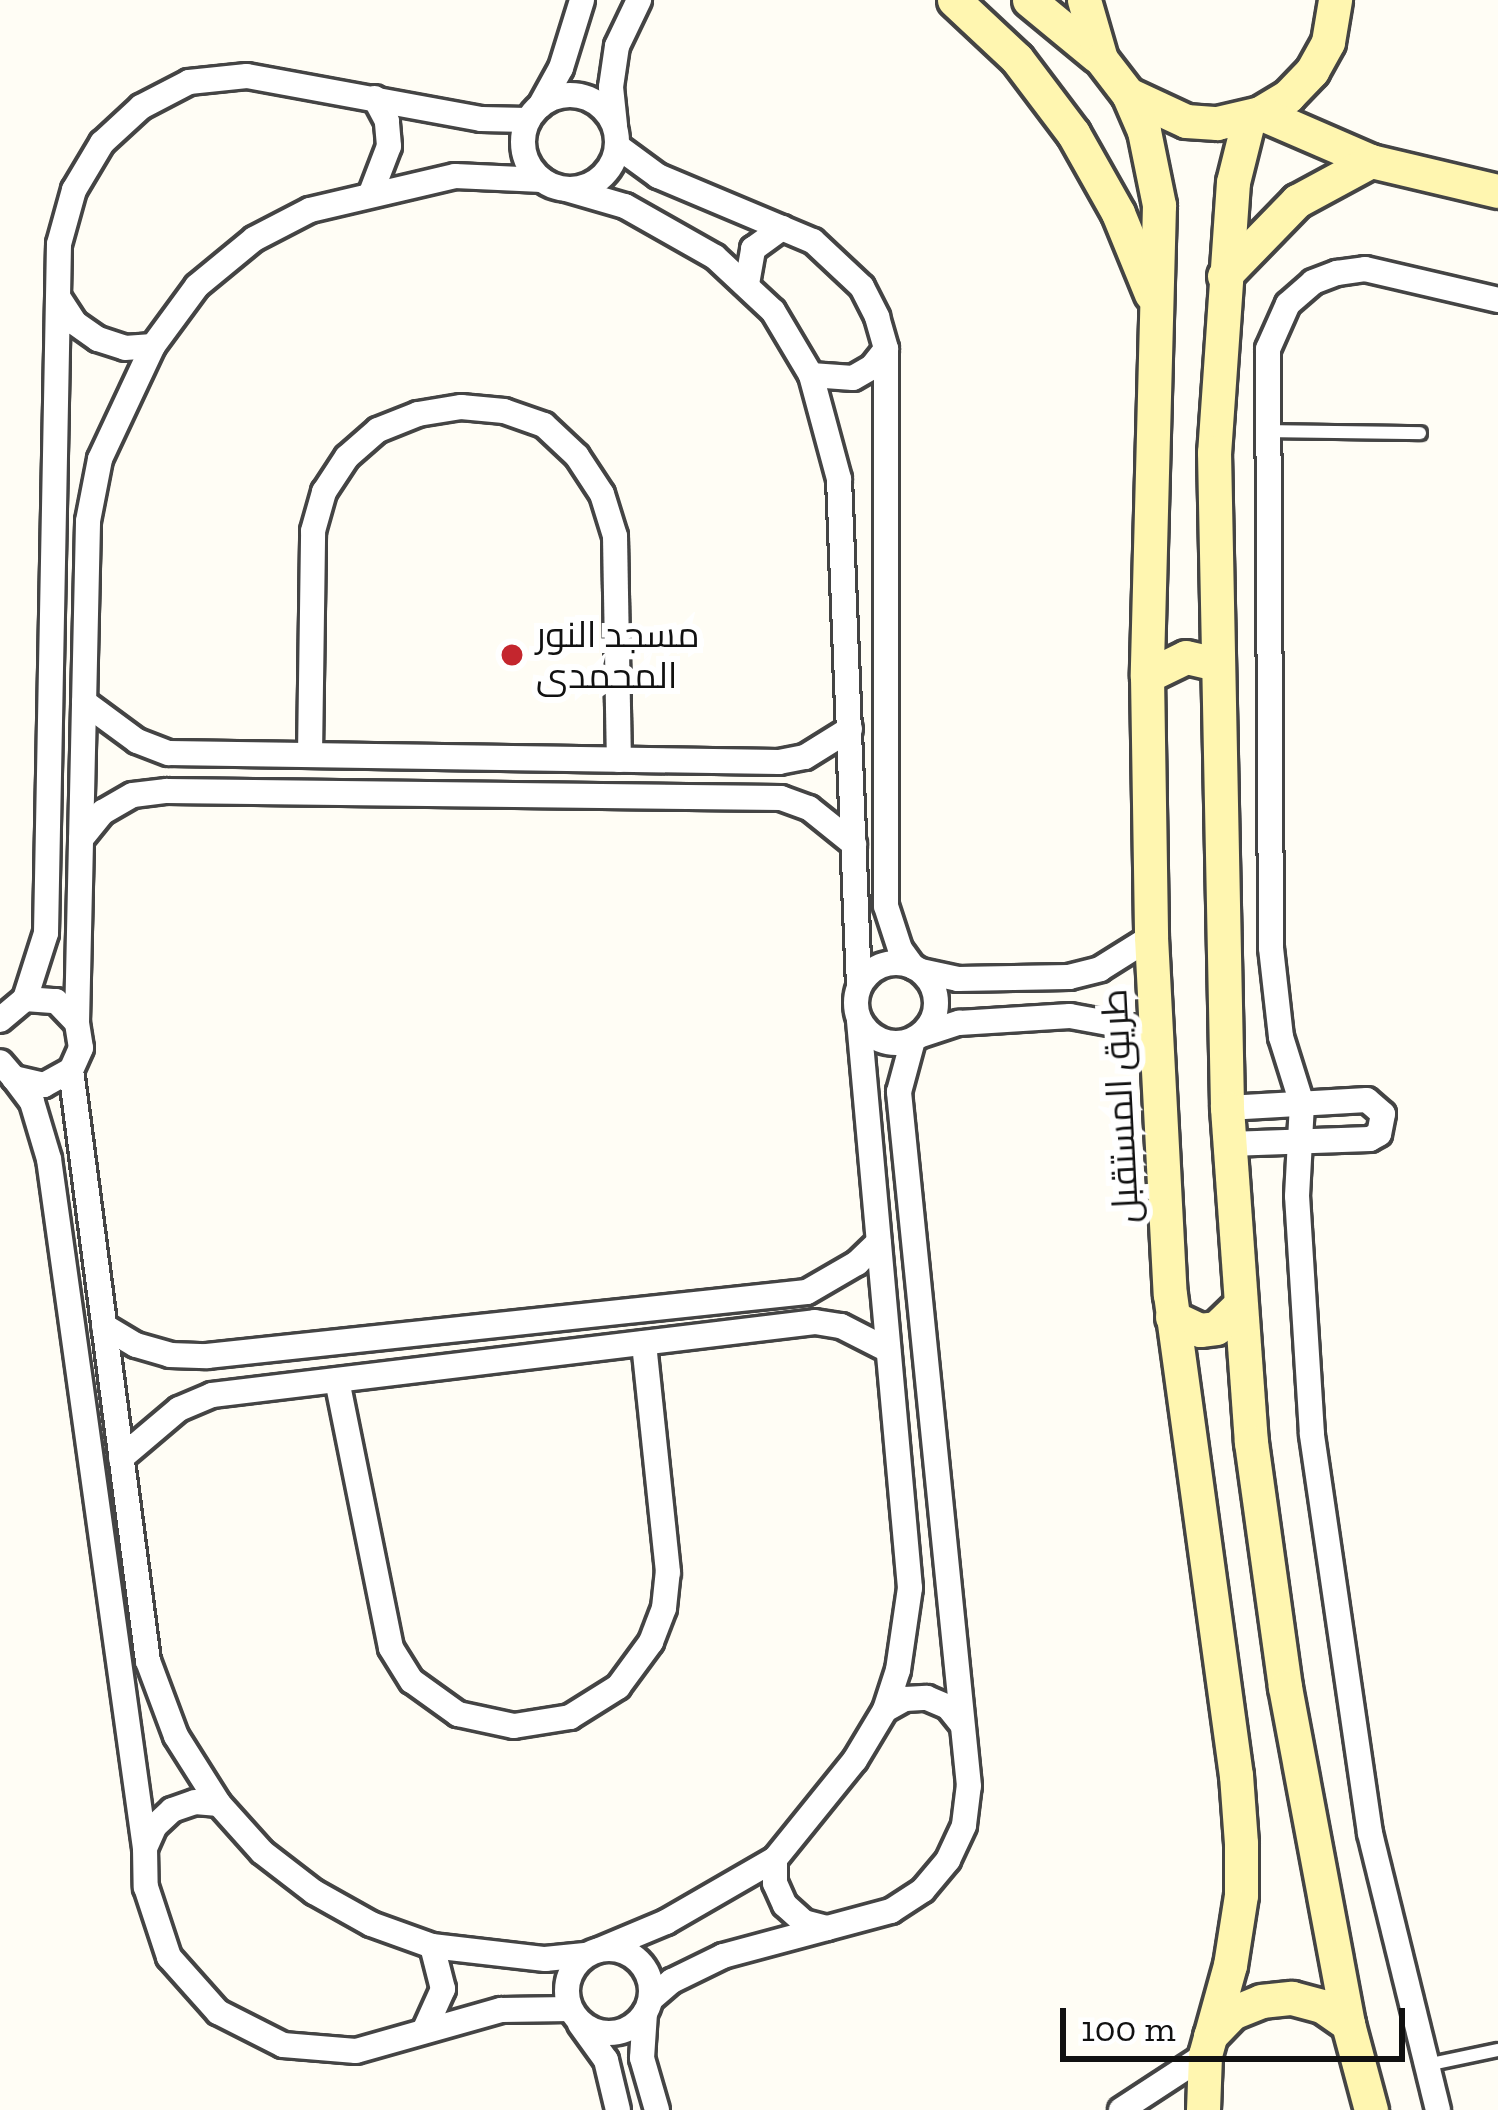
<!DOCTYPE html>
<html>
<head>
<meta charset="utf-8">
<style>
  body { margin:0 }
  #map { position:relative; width:1498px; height:2110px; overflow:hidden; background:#fffdf5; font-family:"Zilla Slab",Cairo,serif }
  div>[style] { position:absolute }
  .roads { filter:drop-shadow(3px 0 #444) drop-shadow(-3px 0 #444) drop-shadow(0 3px #444) drop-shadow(0 -3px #444) }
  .lane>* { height:12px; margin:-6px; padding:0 6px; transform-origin:6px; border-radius:6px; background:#fff }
  .street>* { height:24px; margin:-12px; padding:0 12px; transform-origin:12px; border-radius:12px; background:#fff }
  .street>.ring { margin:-12px; padding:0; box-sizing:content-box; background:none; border:24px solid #fff; border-radius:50% }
  .secondary>* { height:33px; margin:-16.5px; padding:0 16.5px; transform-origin:16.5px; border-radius:16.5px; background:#fff6b0 }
  .dots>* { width:33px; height:33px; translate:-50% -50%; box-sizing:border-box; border:6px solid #fff; border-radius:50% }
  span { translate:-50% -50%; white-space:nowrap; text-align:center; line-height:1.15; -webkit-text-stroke:12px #fff; paint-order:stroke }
  .poi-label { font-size:36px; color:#111 }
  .left { translate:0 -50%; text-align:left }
  .street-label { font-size:36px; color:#111 }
  .scale { position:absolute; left:1060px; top:2008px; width:345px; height:54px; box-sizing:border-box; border:6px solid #111; border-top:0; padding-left:15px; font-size:36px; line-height:42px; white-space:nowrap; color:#111; -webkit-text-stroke:9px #fff; paint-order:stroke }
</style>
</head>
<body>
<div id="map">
  <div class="roads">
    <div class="lane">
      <div style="left:1268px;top:431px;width:152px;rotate:0.8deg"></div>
      <div style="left:1427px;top:2065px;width:73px;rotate:-11.9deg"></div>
    </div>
    <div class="street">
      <div class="ring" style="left:523px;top:95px;width:70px;height:70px"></div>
      <div style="left:540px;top:106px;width:43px;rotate:-61.1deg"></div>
      <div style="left:561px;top:68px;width:71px;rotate:-72.8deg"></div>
      <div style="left:615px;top:125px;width:38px;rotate:-96deg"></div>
      <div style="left:611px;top:87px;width:41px;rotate:-81.7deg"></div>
      <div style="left:617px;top:46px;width:51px;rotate:-64.4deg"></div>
      <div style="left:617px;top:146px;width:51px;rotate:36.2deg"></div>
      <div style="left:658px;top:176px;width:168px;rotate:22.8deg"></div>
      <div style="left:813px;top:241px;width:67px;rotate:43.2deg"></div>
      <div style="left:862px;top:287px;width:34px;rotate:63deg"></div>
      <div style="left:877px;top:317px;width:33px;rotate:74deg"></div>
      <div style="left:886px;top:349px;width:557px;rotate:90deg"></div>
      <div style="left:886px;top:906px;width:45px;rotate:72deg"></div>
      <div style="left:900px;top:949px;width:22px;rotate:54deg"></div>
      <div style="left:566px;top:189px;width:61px;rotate:16.1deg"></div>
      <div style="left:625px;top:206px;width:103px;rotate:29.5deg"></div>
      <div style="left:715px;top:257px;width:79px;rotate:43deg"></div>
      <div style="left:773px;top:311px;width:74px;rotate:59.3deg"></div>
      <div style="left:811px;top:375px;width:108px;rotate:74.9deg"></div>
      <div style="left:839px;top:479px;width:506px;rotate:87.74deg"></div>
      <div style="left:371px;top:193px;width:50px;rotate:-69deg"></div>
      <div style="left:389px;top:146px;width:25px;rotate:-95deg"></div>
      <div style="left:387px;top:121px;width:26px;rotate:-118deg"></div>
      <div style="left:747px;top:284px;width:36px;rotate:-80deg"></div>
      <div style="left:753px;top:249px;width:36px;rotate:-36deg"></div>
      <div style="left:60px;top:300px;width:27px;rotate:57deg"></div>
      <div style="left:75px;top:323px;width:28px;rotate:35deg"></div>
      <div style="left:98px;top:339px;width:28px;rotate:18deg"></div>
      <div style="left:125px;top:348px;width:28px;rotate:-4deg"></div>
      <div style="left:811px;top:375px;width:42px;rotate:4.1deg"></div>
      <div style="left:853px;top:378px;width:22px;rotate:-30deg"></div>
      <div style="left:872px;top:367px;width:23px;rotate:-52deg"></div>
      <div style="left:84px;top:702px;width:66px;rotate:36.3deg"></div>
      <div style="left:137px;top:741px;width:34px;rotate:21deg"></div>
      <div style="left:169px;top:753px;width:610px;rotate:0.85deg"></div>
      <div style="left:779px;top:762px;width:26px;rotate:-11deg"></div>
      <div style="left:805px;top:757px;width:53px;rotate:-31.9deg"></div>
      <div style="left:310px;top:755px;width:224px;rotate:-89.2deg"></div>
      <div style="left:313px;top:531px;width:41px;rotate:-74.2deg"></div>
      <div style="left:324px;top:492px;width:42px;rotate:-56.7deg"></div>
      <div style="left:347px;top:457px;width:41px;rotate:-41.1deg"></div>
      <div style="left:378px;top:430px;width:43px;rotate:-21.8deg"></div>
      <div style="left:418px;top:414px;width:44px;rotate:-9.2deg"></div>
      <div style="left:461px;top:407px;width:43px;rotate:5.3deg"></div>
      <div style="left:504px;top:411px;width:42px;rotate:19.3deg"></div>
      <div style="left:544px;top:425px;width:45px;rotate:43.2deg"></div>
      <div style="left:577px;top:456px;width:45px;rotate:56.7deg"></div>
      <div style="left:602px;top:494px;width:44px;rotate:72.8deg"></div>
      <div style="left:615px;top:536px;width:224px;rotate:89deg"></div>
      <div style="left:81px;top:839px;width:35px;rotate:-51deg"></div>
      <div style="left:103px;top:812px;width:34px;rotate:-30deg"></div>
      <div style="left:133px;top:795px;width:34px;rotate:-7deg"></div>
      <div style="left:167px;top:791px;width:614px;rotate:0.65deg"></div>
      <div style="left:781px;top:798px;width:30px;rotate:20deg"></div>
      <div style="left:809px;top:808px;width:58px;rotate:38.7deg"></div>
      <div class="ring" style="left:856px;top:963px;width:56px;height:56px"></div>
      <div style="left:921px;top:971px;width:38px;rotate:12deg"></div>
      <div style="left:958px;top:979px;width:111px;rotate:-1deg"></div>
      <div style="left:1069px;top:977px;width:32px;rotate:-14deg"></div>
      <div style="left:1100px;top:969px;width:60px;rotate:-32.1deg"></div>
      <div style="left:25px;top:999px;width:69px;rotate:-72.3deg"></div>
      <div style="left:46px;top:933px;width:689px;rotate:-88.92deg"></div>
      <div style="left:59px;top:244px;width:56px;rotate:-74.5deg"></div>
      <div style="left:74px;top:190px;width:55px;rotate:-59.2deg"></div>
      <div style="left:102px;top:143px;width:53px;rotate:-42.7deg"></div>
      <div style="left:141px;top:107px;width:54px;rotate:-27.5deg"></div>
      <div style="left:189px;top:82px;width:58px;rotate:-5.9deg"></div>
      <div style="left:247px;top:76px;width:238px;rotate:10.4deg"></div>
      <div style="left:481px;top:119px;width:47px;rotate:1.2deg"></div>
      <div style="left:0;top:1020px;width:33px;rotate:-40deg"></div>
      <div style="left:25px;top:999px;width:31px;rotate:4deg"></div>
      <div style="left:56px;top:1001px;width:30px;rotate:46deg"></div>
      <div style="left:77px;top:1023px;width:25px;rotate:81deg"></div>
      <div style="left:81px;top:1048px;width:24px;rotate:114deg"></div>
      <div style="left:71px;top:1070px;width:31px;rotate:151deg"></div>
      <div style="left:44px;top:1085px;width:31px;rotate:-167deg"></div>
      <div style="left:14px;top:1078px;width:21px;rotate:-131deg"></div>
      <div style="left:77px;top:1023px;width:502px;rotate:-88.74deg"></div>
      <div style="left:88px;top:521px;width:63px;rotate:-79deg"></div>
      <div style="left:100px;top:459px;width:125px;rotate:-64.9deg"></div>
      <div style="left:153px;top:346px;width:74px;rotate:-53.7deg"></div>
      <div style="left:197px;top:286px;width:74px;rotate:-39.5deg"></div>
      <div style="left:254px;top:239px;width:63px;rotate:-27.4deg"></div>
      <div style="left:310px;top:210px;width:149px;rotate:-13.2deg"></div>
      <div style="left:455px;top:176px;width:87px;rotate:2.6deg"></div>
      <div style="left:921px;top:1035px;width:40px;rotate:-18deg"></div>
      <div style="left:959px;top:1023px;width:111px;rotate:-3.6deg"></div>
      <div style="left:1070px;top:1016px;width:61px;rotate:10.4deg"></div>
      <div style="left:1130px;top:1027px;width:28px;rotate:27deg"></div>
      <div style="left:71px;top:1070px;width:596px;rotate:82.58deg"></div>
      <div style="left:148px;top:1661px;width:80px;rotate:69.5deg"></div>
      <div style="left:176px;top:1736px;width:80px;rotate:57.7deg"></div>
      <div style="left:219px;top:1804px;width:64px;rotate:48.1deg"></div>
      <div style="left:262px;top:1852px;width:66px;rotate:37.6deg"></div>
      <div style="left:314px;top:1892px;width:65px;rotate:29.3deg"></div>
      <div style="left:371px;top:1924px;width:65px;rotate:19.8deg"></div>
      <div style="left:432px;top:1946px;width:114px;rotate:6.6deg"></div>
      <div style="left:545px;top:1959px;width:40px;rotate:-5.7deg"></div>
      <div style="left:14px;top:1078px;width:30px;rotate:53deg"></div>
      <div style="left:32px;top:1102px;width:59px;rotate:73.4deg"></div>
      <div style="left:49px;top:1159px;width:696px;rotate:82.07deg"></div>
      <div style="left:145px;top:1848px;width:39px;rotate:89deg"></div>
      <div style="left:146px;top:1887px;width:74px;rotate:71.8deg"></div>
      <div style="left:169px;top:1957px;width:74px;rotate:48.3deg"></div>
      <div style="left:218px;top:2012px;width:73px;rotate:26.9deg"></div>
      <div style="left:283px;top:2045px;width:73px;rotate:4.7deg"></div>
      <div style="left:356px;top:2051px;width:151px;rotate:-15.8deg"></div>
      <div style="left:501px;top:2010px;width:69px;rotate:-0.8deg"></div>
      <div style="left:1227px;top:1108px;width:140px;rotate:-3.3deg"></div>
      <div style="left:1367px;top:1100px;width:21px;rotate:41deg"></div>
      <div style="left:1383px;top:1114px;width:20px;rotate:101deg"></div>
      <div style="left:1379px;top:1134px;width:10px;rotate:151deg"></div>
      <div style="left:1370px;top:1139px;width:141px;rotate:178deg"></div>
      <div style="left:104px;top:1326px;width:37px;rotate:31deg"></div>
      <div style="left:136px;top:1345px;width:35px;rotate:16deg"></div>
      <div style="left:170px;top:1355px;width:37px;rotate:2deg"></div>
      <div style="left:207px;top:1356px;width:603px;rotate:-6.09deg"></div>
      <div style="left:807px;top:1292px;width:58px;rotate:-30.1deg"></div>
      <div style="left:857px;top:1263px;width:30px;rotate:-44deg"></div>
      <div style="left:337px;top:1380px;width:273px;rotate:78.6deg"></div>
      <div style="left:391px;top:1648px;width:39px;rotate:58deg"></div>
      <div style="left:412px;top:1681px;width:57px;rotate:35.7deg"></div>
      <div style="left:458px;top:1714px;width:57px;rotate:12.1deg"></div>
      <div style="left:514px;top:1726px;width:57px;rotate:-9.1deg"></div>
      <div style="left:570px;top:1717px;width:57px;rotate:-32deg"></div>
      <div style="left:618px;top:1687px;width:56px;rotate:-53.7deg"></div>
      <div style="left:651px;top:1642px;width:36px;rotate:-69deg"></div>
      <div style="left:664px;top:1608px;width:36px;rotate:-84deg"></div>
      <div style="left:668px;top:1572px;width:230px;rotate:-96deg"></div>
      <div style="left:121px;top:1458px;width:76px;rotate:-40.2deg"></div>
      <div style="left:179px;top:1409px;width:36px;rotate:-23deg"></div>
      <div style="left:212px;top:1395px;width:607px;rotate:-6.9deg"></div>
      <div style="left:815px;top:1322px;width:26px;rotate:9deg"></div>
      <div style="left:841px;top:1326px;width:53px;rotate:27.1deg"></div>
      <div style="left:885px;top:1710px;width:23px;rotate:-29deg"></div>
      <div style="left:905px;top:1699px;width:22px;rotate:-3deg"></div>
      <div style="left:927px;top:1698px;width:23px;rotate:23deg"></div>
      <div style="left:948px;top:1707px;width:22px;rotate:51deg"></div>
      <div style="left:145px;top:1848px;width:24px;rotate:-66deg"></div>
      <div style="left:155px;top:1826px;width:23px;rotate:-43deg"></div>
      <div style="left:172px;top:1810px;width:24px;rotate:-19deg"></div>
      <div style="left:195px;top:1802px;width:24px;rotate:5deg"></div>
      <div style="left:775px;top:1859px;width:24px;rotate:90deg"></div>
      <div style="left:775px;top:1883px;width:24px;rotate:66deg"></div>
      <div style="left:785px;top:1905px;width:25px;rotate:42deg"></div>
      <div style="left:804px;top:1922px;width:24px;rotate:15deg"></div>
      <div class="ring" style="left:567px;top:1949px;width:60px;height:60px"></div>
      <div style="left:599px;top:1950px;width:73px;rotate:-22.7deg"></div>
      <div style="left:666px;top:1922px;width:126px;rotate:-30deg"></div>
      <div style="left:775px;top:1859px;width:127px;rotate:-51.1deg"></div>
      <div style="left:855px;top:1760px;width:58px;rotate:-59deg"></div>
      <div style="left:885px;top:1710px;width:42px;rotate:-72deg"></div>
      <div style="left:898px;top:1670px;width:83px;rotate:-81.7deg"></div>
      <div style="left:910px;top:1588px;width:569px;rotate:-95.14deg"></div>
      <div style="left:651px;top:1999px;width:28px;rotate:-41deg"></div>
      <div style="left:672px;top:1981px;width:57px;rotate:-26.1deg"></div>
      <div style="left:723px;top:1956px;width:174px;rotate:-15deg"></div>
      <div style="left:891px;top:1911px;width:38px;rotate:-33deg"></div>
      <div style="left:923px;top:1890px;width:39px;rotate:-50deg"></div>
      <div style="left:948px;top:1860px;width:38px;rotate:-65deg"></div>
      <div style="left:964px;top:1825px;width:39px;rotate:-83deg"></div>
      <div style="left:969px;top:1786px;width:698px;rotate:-95.76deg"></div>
      <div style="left:899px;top:1092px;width:54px;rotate:-74.9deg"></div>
      <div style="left:645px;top:2013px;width:45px;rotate:93.8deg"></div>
      <div style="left:642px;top:2058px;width:54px;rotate:73.9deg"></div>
      <div style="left:580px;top:2024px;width:44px;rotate:54.2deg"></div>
      <div style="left:606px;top:2060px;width:51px;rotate:76.5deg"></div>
      <div style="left:425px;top:2029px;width:44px;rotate:-65.8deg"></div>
      <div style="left:443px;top:1989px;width:44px;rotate:-104.3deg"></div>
      <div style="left:1121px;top:2110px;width:100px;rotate:-33.2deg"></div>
      <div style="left:1438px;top:2110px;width:285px;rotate:-103.8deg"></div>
      <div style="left:1370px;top:1833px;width:403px;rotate:-98.3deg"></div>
      <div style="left:1312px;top:1434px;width:238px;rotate:-93.6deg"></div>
      <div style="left:1297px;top:1196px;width:92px;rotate:-86.9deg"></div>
      <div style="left:1302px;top:1104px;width:70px;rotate:-107.4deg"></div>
      <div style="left:1281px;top:1037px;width:90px;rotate:-96.4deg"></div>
      <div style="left:1271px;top:948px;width:599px;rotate:-90.29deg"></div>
      <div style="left:1268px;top:349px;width:49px;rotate:-66deg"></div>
      <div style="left:1288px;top:304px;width:33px;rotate:-41deg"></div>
      <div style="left:1313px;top:282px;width:26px;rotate:-21deg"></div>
      <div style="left:1337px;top:273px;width:28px;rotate:-8deg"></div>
      <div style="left:1365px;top:269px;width:137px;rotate:13.1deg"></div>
    </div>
    <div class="secondary">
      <div style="left:954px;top:0;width:86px;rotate:43.1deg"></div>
      <div style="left:1017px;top:59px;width:93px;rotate:52.9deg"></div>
      <div style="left:1073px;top:133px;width:92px;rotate:60.6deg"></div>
      <div style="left:1118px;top:213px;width:87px;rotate:67.8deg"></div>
      <div style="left:1029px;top:0;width:88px;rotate:39.5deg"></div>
      <div style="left:1084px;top:0;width:61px;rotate:73.9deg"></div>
      <div style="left:1101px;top:59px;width:44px;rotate:52.4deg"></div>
      <div style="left:1128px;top:94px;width:64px;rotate:25deg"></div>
      <div style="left:1186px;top:121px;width:31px;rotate:4deg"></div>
      <div style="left:1217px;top:123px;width:44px;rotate:-13.1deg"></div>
      <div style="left:1260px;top:113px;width:33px;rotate:-31deg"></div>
      <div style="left:1288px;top:96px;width:35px;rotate:-46deg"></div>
      <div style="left:1312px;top:71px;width:33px;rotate:-61deg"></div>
      <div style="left:1328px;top:42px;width:43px;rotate:-80.5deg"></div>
      <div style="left:1128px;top:94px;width:40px;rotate:66.6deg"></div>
      <div style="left:1144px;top:131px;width:76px;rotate:78.5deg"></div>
      <div style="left:1159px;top:205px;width:471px;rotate:91.5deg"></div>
      <div style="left:1147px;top:676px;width:261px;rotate:89.1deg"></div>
      <div style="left:1151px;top:937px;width:358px;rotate:87deg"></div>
      <div style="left:1170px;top:1294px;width:486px;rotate:82.2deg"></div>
      <div style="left:1236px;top:1775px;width:68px;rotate:85.8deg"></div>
      <div style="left:1241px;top:1843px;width:52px;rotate:90deg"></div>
      <div style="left:1241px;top:1895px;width:71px;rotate:98.9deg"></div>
      <div style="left:1230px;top:1965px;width:93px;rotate:105.5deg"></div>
      <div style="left:1205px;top:2055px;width:55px;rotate:92.1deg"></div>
      <div style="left:1260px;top:113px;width:121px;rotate:23.4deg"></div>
      <div style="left:1371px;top:161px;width:130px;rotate:13.3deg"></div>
      <div style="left:1249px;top:118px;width:66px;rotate:104deg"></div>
      <div style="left:1233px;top:182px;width:271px;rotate:94deg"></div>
      <div style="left:1214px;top:452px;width:656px;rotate:88.86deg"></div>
      <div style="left:1227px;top:1108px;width:335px;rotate:85.9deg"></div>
      <div style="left:1251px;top:1442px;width:247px;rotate:82.1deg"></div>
      <div style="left:1285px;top:1687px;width:343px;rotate:79.4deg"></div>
      <div style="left:1348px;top:2024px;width:89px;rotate:75deg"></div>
      <div style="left:1224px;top:276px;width:105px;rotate:-45.8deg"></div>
      <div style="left:1297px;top:201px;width:84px;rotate:-28.4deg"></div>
      <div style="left:1147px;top:676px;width:43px;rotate:-26deg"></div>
      <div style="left:1186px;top:657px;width:32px;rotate:13deg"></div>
      <div style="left:1172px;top:1317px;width:31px;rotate:25deg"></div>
      <div style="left:1200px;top:1330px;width:16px;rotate:-7deg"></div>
      <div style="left:1216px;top:1328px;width:33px;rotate:-44deg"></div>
      <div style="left:1210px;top:2036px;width:32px;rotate:-46deg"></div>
      <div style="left:1232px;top:2013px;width:31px;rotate:-22deg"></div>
      <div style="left:1261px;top:2001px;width:31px;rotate:-6deg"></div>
      <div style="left:1292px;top:1998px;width:31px;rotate:15deg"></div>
      <div style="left:1322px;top:2006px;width:32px;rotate:35deg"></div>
    </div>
  </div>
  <div class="dots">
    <div style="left:512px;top:655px;background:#c4262e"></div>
  </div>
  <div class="poi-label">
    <span class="left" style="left:536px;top:655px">مسجد النور<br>المحمدى</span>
  </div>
  <div class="street-label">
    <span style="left:1120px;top:1106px;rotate:-93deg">طريق المستقبل</span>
  </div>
  <div class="scale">100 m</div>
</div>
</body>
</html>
